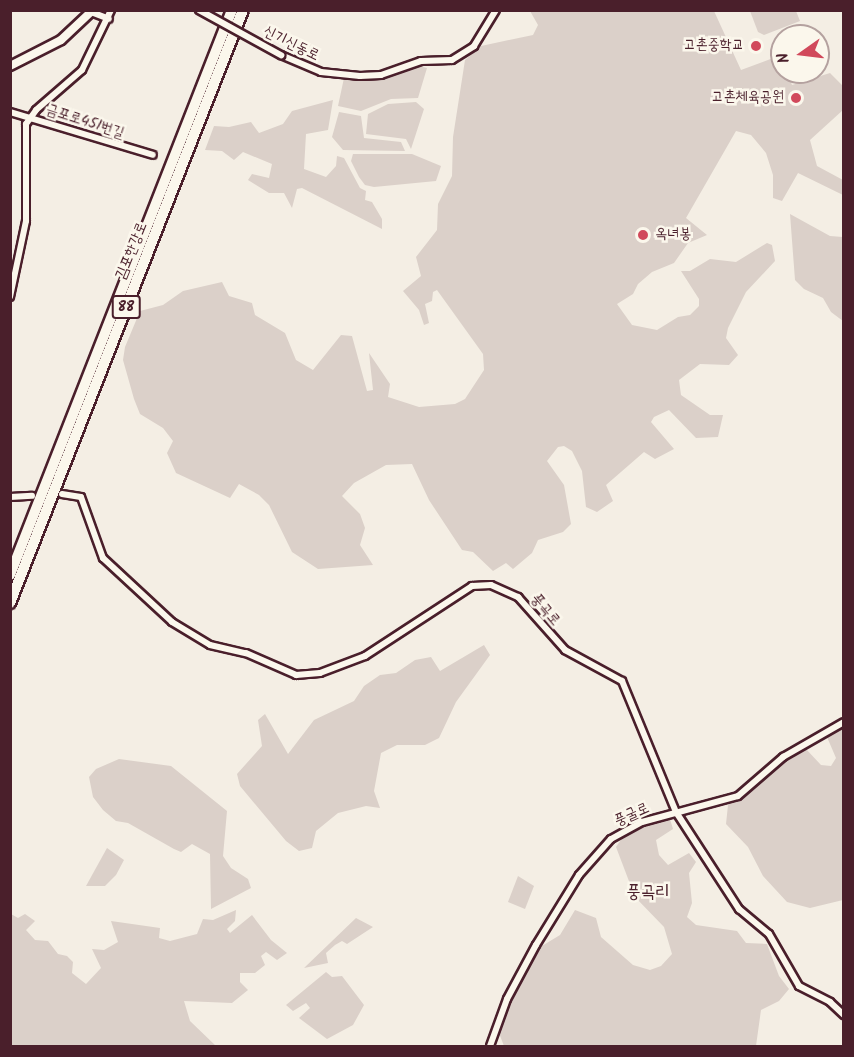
<!DOCTYPE html>
<html>
<head>
<meta charset="utf-8">
<style>
  body { margin:0 }
  #map { position:relative; width:854px; height:1057px; overflow:hidden; background:#f4eee4; font-family:Kalam,"Poor Story",sans-serif }
  div>[style] { position:absolute }
  .green>* { inset:0; background:#dbd0c9 }
  .roads { filter:drop-shadow(2px 0 #4a1f2b) drop-shadow(-2px 0 #4a1f2b) drop-shadow(0 2px #4a1f2b) drop-shadow(0 -2px #4a1f2b) }
  .street>* { height:6px; margin:-3px; padding:0 3px; transform-origin:3px; border-radius:3px; background:#fbf7ec }
  .secondary>* { height:8px; margin:-4px; padding:0 4px; transform-origin:4px; border-radius:4px; background:#fbf7ec }
  .highway>* { height:10px; margin:-5px; padding:0 5px; transform-origin:5px; border-radius:5px; background:#fbf7ec }
  .bridges { filter:drop-shadow(2px 0 #4a1f2b) drop-shadow(-2px 0 #4a1f2b) drop-shadow(0 2px #4a1f2b) drop-shadow(0 -2px #4a1f2b) }
  .street-bridge>* { height:6px; margin:-3px; padding:0 3px; transform-origin:3px; border-radius:3px; background:#fbf7ec }
  .dots>* { width:16px; height:16px; translate:-50% -50%; box-sizing:border-box; border:3px solid #fbf7ec; border-radius:50% }
  span { translate:-50% -50%; white-space:nowrap; text-align:center; line-height:1.15; -webkit-text-stroke:5px #fbf7ec; paint-order:stroke }
  .shield-label span { padding:2px 4px; background:#fbf7ec; border:2px solid; border-radius:4px; -webkit-text-stroke-width:0 }
  .shield-label { font-size:14px; color:#4a1f2b; font-weight:700 }
  .street-label { font-size:15px; color:#4a1f2b }
  .poi-label { font-size:15px; color:#4a1f2b }
  .right { translate:-100% -50%; text-align:right }
  .left { translate:0 -50%; text-align:left }
  .quarter-label { font-size:18px; color:#4a1f2b }
  .frame { position:absolute; inset:0; border:12px solid #4a1f2b; pointer-events:none }
  .north { position:absolute; left:770px; top:24px; width:60px; height:60px; box-sizing:border-box; background:#fbf7ec; border:2px solid #b4a19f; border-radius:50%; rotate:256deg; font-size:16px; font-weight:700; line-height:24px; text-align:center; color:#4a1f2b }
  .north::after { content:''; display:block; margin:auto; width:21px; height:27px; background:#d1495b; clip-path:polygon(50% 0,100% 100%,50% 72%,0 100%) }
</style>
</head>
<body>
<div id="map">
  <div class="green">
    <div style="clip-path:polygon(530px 11px,714px 11px,741px 70px,781px 55px,782px 72px,787px 72px,792px 85px,830px 73px,843px 86px,843px 110px,810px 140px,817px 166px,843px 180px,843px 195px,798px 173px,782px 201px,773px 198px,773px 175px,766px 153px,751px 135px,736px 131px,686px 218px,707px 235px,688px 243px,674px 263px,652px 272px,638px 284px,633px 294px,617px 304px,632px 325px,657px 330px,678px 317px,690px 315px,699px 306px,699px 299px,681px 271px,690px 271px,710px 259px,736px 262px,767px 243px,772px 245px,775px 261px,746px 292px,728px 328px,726px 338px,738px 355px,729px 365px,700px 364px,679px 380px,681px 395px,710px 415px,723px 415px,718px 437px,696px 438px,669px 410px,654px 417px,651px 422px,674px 449px,655px 459px,644px 452px,606px 485px,613px 501px,597px 512px,586px 507px,582px 471px,572px 451px,564px 446px,558px 447px,547px 461px,564px 485px,571px 524px,563px 532px,538px 540px,532px 553px,513px 569px,506px 563px,493px 571px,473px 552px,462px 550px,429px 500px,412px 464px,386px 465px,354px 483px,342px 496px,360px 514px,365px 528px,360px 545px,373px 565px,318px 569px,292px 552px,269px 505px,259px 495px,239px 484px,230px 498px,176px 473px,167px 453px,173px 441px,163px 428px,140px 414px,134px 399px,123px 360px,125px 347px,140px 311px,163px 305px,183px 291px,222px 282px,229px 296px,252px 303px,255px 315px,285px 333px,296px 360px,313px 370px,341px 335px,352px 336px,367px 391px,373px 390px,369px 353px,390px 384px,388px 397px,419px 407px,455px 404px,465px 399px,484px 370px,483px 354px,437px 290px,433px 292px,432px 301px,425px 304px,429px 323px,424px 325px,419px 310px,403px 291px,421px 276px,416px 257px,437px 230px,438px 204px,452px 176px,453px 137px,465px 60px,481px 46px,533px 35px,538px 25px)"></div>
    <div style="clip-path:polygon(750px 11px,796px 11px,800px 21px,764px 35px,758px 32px)"></div>
    <div style="clip-path:polygon(419px 66px,427px 68px,418px 98px,391px 99px,361px 111px,338px 106px,344px 78px,373px 78px)"></div>
    <div style="clip-path:polygon(333px 100px,328px 130px,306px 134px,304px 169px,326px 177px,336px 166px,337px 156px,344px 158px,360px 188px,366px 191px,365px 200px,372px 202px,382px 219px,382px 229px,302px 188px,297px 189px,292px 208px,284px 193px,269px 193px,248px 180px,252px 174px,269px 178px,272px 164px,243px 152px,234px 160px,222px 151px,205px 150px,214px 126px,229px 127px,251px 122px,259px 133px,283px 124px,292px 111px)"></div>
    <div style="clip-path:polygon(416px 102px,424px 109px,411px 149px,406px 139px,366px 134px,368px 114px,388px 104px)"></div>
    <div style="clip-path:polygon(339px 112px,361px 116px,364px 138px,401px 142px,405px 151px,343px 150px,332px 137px)"></div>
    <div style="clip-path:polygon(353px 154px,412px 154px,441px 166px,436px 181px,374px 187px,365px 185px,359px 177px,351px 161px)"></div>
    <div style="clip-path:polygon(790px 214px,830px 236px,843px 237px,843px 321px,831px 312px,823px 298px,804px 289px,795px 280px)"></div>
    <div style="clip-path:polygon(484px 645px,490px 655px,456px 702px,439px 738px,425px 745px,397px 745px,381px 753px,374px 791px,380px 808px,366px 806px,338px 813px,316px 831px,312px 848px,299px 851px,286px 841px,240px 786px,237px 774px,262px 746px,258px 720px,265px 714px,288px 754px,314px 720px,354px 701px,364px 686px,380px 675px,396px 673px,415px 660px,431px 657px,440px 671px)"></div>
    <div style="clip-path:polygon(843px 727px,843px 900px,810px 908px,787px 902px,763px 876px,748px 847px,726px 824px,728px 805px,753px 789px,775px 767px,806px 749px,821px 765px,831px 766px,836px 758px,827px 737px)"></div>
    <div style="clip-path:polygon(119px 759px,171px 766px,227px 811px,223px 856px,231px 868px,248px 879px,251px 888px,211px 909px,210px 854px,192px 844px,181px 852px,174px 849px,128px 823px,116px 821px,103px 810px,93px 797px,89px 777px,96px 769px)"></div>
    <div style="clip-path:polygon(670px 819px,673px 829px,656px 840px,659px 855px,668px 865px,689px 853px,696px 862px,689px 873px,692px 903px,687px 917px,696px 925px,737px 931px,746px 943px,767px 944px,779px 976px,789px 989px,779px 1001px,761px 1010px,756px 1046px,504px 1046px,497px 1028px,512px 993px,537px 949px,560px 935px,575px 910px,596px 918px,601px 937px,633px 965px,650px 970px,661px 966px,672px 954px,664px 927px,635px 897px,616px 847px,627px 831px)"></div>
    <div style="clip-path:polygon(107px 848px,124px 860px,116px 875px,105px 886px,86px 886px)"></div>
    <div style="clip-path:polygon(518px 876px,534px 886px,525px 909px,508px 902px)"></div>
    <div style="clip-path:polygon(236px 910px,235px 921px,227px 929px,230px 933px,252px 915px,271px 940px,287px 953px,277px 960px,266px 952px,261px 956px,265px 965px,255px 973px,240px 973px,240px 982px,248px 990px,232px 1003px,184px 1001px,190px 1021px,216px 1046px,11px 1046px,11px 914px,18px 918px,25px 914px,35px 921px,26px 930px,35px 940px,48px 941px,58px 954px,67px 956px,73px 962px,72px 973px,86px 984px,101px 968px,92px 949px,104px 950px,118px 942px,111px 921px,160px 928px,159px 938px,170px 941px,197px 934px,203px 919px,213px 920px)"></div>
    <div style="clip-path:polygon(356px 918px,373px 927px,347px 944px,342px 941px,335px 945px,326px 953px,328px 963px,304px 968px)"></div>
    <div style="clip-path:polygon(326px 972px,332px 977px,342px 976px,364px 1005px,353px 1025px,327px 1039px,299px 1018px,310px 1008px,306px 1003px,293px 1011px,286px 1005px)"></div>
  </div>
  <div class="roads">
    <div class="street">
      <div style="left:91px;top:12px;width:19px;rotate:21deg"></div>
      <div style="left:281px;top:55px;width:43px;rotate:23deg"></div>
      <div style="left:321px;top:72px;width:39px;rotate:6deg"></div>
      <div style="left:360px;top:76px;width:21px;rotate:-3deg"></div>
      <div style="left:381px;top:75px;width:42px;rotate:-19.3deg"></div>
      <div style="left:421px;top:61px;width:31px;rotate:-2deg"></div>
      <div style="left:452px;top:60px;width:26px;rotate:-32deg"></div>
      <div style="left:474px;top:46px;width:42px;rotate:-58.6deg"></div>
      <div style="left:10px;top:112px;width:149px;rotate:16.7deg"></div>
      <div style="left:10px;top:297px;width:78px;rotate:-78.1deg"></div>
      <div style="left:26px;top:221px;width:97px;rotate:-90deg"></div>
      <div style="left:26px;top:124px;width:17px;rotate:-54deg"></div>
      <div style="left:36px;top:110px;width:61px;rotate:-41deg"></div>
      <div style="left:82px;top:70px;width:67px;rotate:-64.2deg"></div>
      <div style="left:62px;top:494px;width:19px;rotate:9deg"></div>
      <div style="left:81px;top:497px;width:65px;rotate:70.2deg"></div>
      <div style="left:103px;top:558px;width:94px;rotate:42.8deg"></div>
      <div style="left:172px;top:622px;width:44px;rotate:31.2deg"></div>
      <div style="left:210px;top:645px;width:37px;rotate:13deg"></div>
      <div style="left:246px;top:653px;width:55px;rotate:23.7deg"></div>
      <div style="left:296px;top:675px;width:24px;rotate:-5deg"></div>
      <div style="left:320px;top:673px;width:48px;rotate:-20.7deg"></div>
      <div style="left:365px;top:656px;width:128px;rotate:-33.2deg"></div>
      <div style="left:472px;top:586px;width:19px;rotate:-3deg"></div>
      <div style="left:491px;top:585px;width:30px;rotate:24deg"></div>
      <div style="left:518px;top:597px;width:71px;rotate:48.4deg"></div>
      <div style="left:565px;top:650px;width:65px;rotate:28.5deg"></div>
      <div style="left:622px;top:681px;width:142px;rotate:67.6deg"></div>
      <div style="left:676px;top:812px;width:116px;rotate:57deg"></div>
      <div style="left:739px;top:909px;width:39px;rotate:40deg"></div>
      <div style="left:769px;top:934px;width:60px;rotate:60deg"></div>
      <div style="left:799px;top:986px;width:35px;rotate:27deg"></div>
      <div style="left:830px;top:1002px;width:19px;rotate:43deg"></div>
      <div style="left:10px;top:497px;width:22px;rotate:-3deg"></div>
      <div style="left:490px;top:1046px;width:50px;rotate:-70.1deg"></div>
      <div style="left:507px;top:999px;width:61px;rotate:-61.8deg"></div>
      <div style="left:536px;top:945px;width:82px;rotate:-58.4deg"></div>
      <div style="left:579px;top:875px;width:48px;rotate:-48.4deg"></div>
      <div style="left:611px;top:839px;width:35px;rotate:-29deg"></div>
      <div style="left:642px;top:822px;width:99px;rotate:-15.2deg"></div>
      <div style="left:738px;top:796px;width:60px;rotate:-40.9deg"></div>
      <div style="left:783px;top:757px;width:70px;rotate:-29.8deg"></div>
    </div>
    <div class="secondary">
      <div style="left:10px;top:66px;width:57px;rotate:-27deg"></div>
      <div style="left:61px;top:40px;width:44px;rotate:-43.2deg"></div>
    </div>
    <div class="highway">
      <div style="left:10px;top:575px;width:607px;rotate:-68.55deg"></div>
      <div style="left:10px;top:603px;width:637px;rotate:-68.55deg"></div>
    </div>
  </div>
  <div class="bridges">
    <div class="street-bridge">
      <div style="left:199px;top:10px;width:94px;rotate:28.8deg"></div>
    </div>
  </div>
  <div class="dots">
    <div style="left:756px;top:46px;background:#d1495b"></div>
    <div style="left:796px;top:98px;background:#d1495b"></div>
    <div style="left:643px;top:235px;background:#d1495b"></div>
  </div>
  <div class="shield-label">
    <span style="left:126px;top:307px">88</span>
  </div>
  <div class="street-label">
    <span style="left:291px;top:44px;rotate:26deg">신기신동로</span>
    <span style="left:85px;top:122px;rotate:18deg">금포로451번길</span>
    <span style="left:132px;top:251px;rotate:-68deg">김포한강로</span>
    <span style="left:545px;top:610px;rotate:50deg">풍곡로</span>
    <span style="left:632px;top:815px;rotate:-24deg">풍굴로</span>
  </div>
  <div class="poi-label">
    <span class="right" style="left:744px;top:46px">고촌중학교</span>
    <span class="right" style="left:784px;top:98px">고촌체육공원</span>
    <span class="left" style="left:655px;top:235px">옥녀봉</span>
  </div>
  <div class="quarter-label">
    <span style="left:648px;top:893px">풍곡리</span>
  </div>
  <div class="frame"></div>
  <div class="north">N</div>
</div>
</body>
</html>
